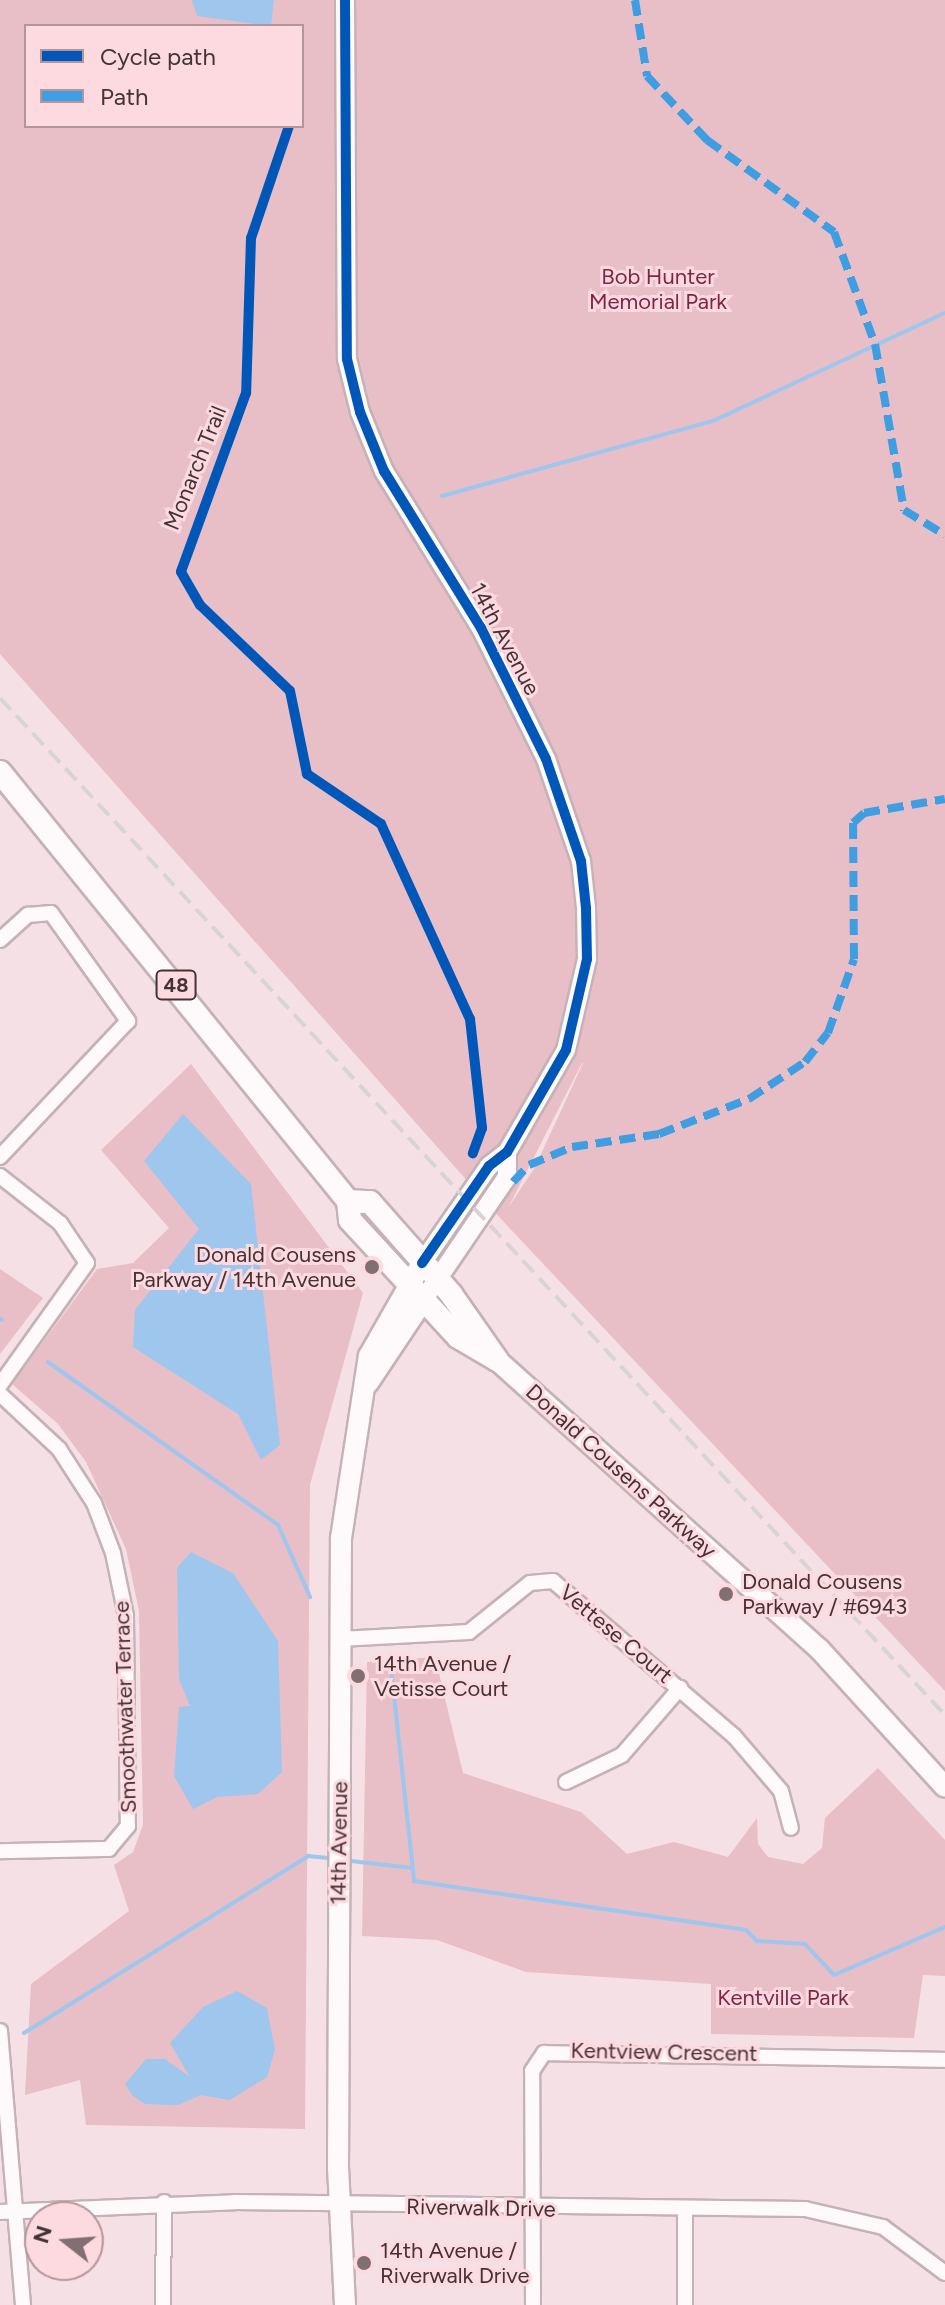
<!DOCTYPE html>
<html>
<head>
<meta charset="utf-8">
<style>
  body { margin:0 }
  #map { position:relative; width:945px; height:2305px; overflow:hidden; background:#f5e1e5; font-family:Figtree,sans-serif }
  div>[style] { position:absolute }
  .green>* { inset:0; background:#e8bec7 }
  .water>* { inset:0; background:#9fc6ec }
  .stream>* { height:4px; margin:-2px; padding:0 2px; transform-origin:2px; border-radius:2px; background:#9fc6ec }
  .roads { filter:drop-shadow(2px 0 #c4b2b6) drop-shadow(-2px 0 #c4b2b6) drop-shadow(0 2px #c4b2b6) drop-shadow(0 -2px #c4b2b6) }
  .minor>* { height:14px; margin:-7px; padding:0 7px; transform-origin:7px; border-radius:7px; background:#fefafb }
  .tertiary>* { height:18px; margin:-9px; padding:0 9px; transform-origin:9px; border-radius:9px; background:#fefafb }
  .secondary>* { height:20px; margin:-10px; padding:0 10px; transform-origin:10px; border-radius:10px; background:#fefafb }
  .primary>* { height:22px; margin:-11px; padding:0 11px; transform-origin:11px; border-radius:11px; background:#fefafb }
  .rail>* { height:4px; margin-top:-2px; transform-origin:0; background:repeating-linear-gradient(90deg,#d9d3d4 0 16px,transparent 0 24px) }
  .quiet>* { height:8px; margin-top:-4px; transform-origin:0; background:repeating-linear-gradient(90deg,#3f9de2 0 16px,transparent 0 24px) }
  .cycleway>* { height:10px; margin:-5px; padding:0 5px; transform-origin:5px; border-radius:5px; background:#0057b8 }
  .dots>* { width:22px; height:22px; translate:-50% -50%; box-sizing:border-box; border:4px solid #fdd9e0; border-radius:50% }
  span { translate:-50% -50%; white-space:nowrap; text-align:center; line-height:1.15; -webkit-text-stroke:6px #fdd9e0; paint-order:stroke }
  .shield-label span { padding:2px 6px; background:#fdd9e0; border:2px solid; border-radius:6px; -webkit-text-stroke-width:0 }
  .shield-label { font-size:20px; color:#433236; font-weight:700 }
  .park-label { font-size:22px; color:#812344 }
  .street-label { font-size:22px; color:#433236 }
  .poi-label { font-size:22px; color:#433236 }
  .right { translate:-100% -50%; text-align:right }
  .left { translate:0 -50%; text-align:left }
  .legend { position:absolute; left:24px; top:24px; width:280px; height:104px; box-sizing:border-box; background:#fdd9e0; border:2px solid #b3969c; margin:0; padding:10px 14px; list-style:none; font-size:24px; color:#433236 }
  .legend li { display:flex; align-items:center; gap:16px; height:40px }
  .legend b { width:40px; border:2px solid #b3969c }
  .north { position:absolute; left:24px; top:2201px; width:80px; height:80px; box-sizing:border-box; background:#fdd9e0; border:2px solid #b3969c; border-radius:50%; rotate:287deg; font-size:22px; font-weight:700; line-height:32px; text-align:center; color:#433236 }
  .north::after { content:''; display:block; margin:auto; width:28px; height:36px; background:#816f73; clip-path:polygon(50% 0,100% 100%,50% 72%,0 100%) }
</style>
</head>
<body>
<div id="map">
  <div class="green">
    <div style="clip-path:polygon(evenodd,0 0,945px 0,945px 1691px,502px 1220px,0 654px,0 0,26px 26px,302px 26px,302px 126px,26px 126px,26px 26px,0 0,583px 1063px,535px 1167px,508px 1208px,582px 1063px,583px 1063px)"></div>
    <div style="clip-path:polygon(191px 1064px,363px 1293px,310px 1485px,305px 2129px,86px 2125px,80px 2080px,25px 2095px,31px 1984px,129px 1911px,114px 1865px,133px 1852px,143px 1825px,139px 1611px,126px 1549px,86px 1462px,58px 1424px,12px 1384px,97px 1269px,133px 1263px,169px 1228px,101px 1150px)"></div>
    <div style="clip-path:polygon(0 1269px,43px 1298px,0 1354px)"></div>
    <div style="clip-path:polygon(435px 1657px,463px 1773px,581px 1812px,627px 1854px,674px 1842px,728px 1857px,757px 1818px,758px 1844px,768px 1857px,803px 1864px,822px 1848px,825px 1818px,878px 1768px,945px 1840px,945px 1976px,923px 1975px,914px 2038px,711px 2034px,711px 1984px,526px 1972px,437px 1940px,362px 1936px,367px 1662px)"></div>
  </div>
  <div class="water">
    <div style="clip-path:polygon(192px 0,274px 0,271px 26px,197px 16px)"></div>
    <div style="clip-path:polygon(183px 1114px,251px 1184px,280px 1445px,261px 1460px,238px 1414px,133px 1347px,135px 1310px,199px 1229px,144px 1161px)"></div>
    <div style="clip-path:polygon(191px 1552px,233px 1573px,278px 1641px,282px 1772px,258px 1794px,217px 1797px,193px 1809px,174px 1776px,179px 1707px,190px 1706px,179px 1679px,177px 1568px)"></div>
    <div style="clip-path:polygon(237px 1991px,267px 2008px,275px 2050px,267px 2077px,230px 2100px,201px 2095px,178px 2105px,145px 2104px,132px 2095px,125px 2084px,146px 2059px,165px 2059px,190px 2077px,170px 2043px,203px 2007px)"></div>
  </div>
  <div class="stream">
    <div style="left:442px;top:496px;width:281px;rotate:-15.5deg"></div>
    <div style="left:713px;top:421px;width:256px;rotate:-25deg"></div>
    <div style="left:0;top:1319px;width:2px;rotate:27deg"></div>
    <div style="left:48px;top:1362px;width:282px;rotate:35.3deg"></div>
    <div style="left:278px;top:1525px;width:79px;rotate:66deg"></div>
    <div style="left:391px;top:1668px;width:214px;rotate:83.8deg"></div>
    <div style="left:414px;top:1881px;width:336px;rotate:8.4deg"></div>
    <div style="left:746px;top:1930px;width:16px;rotate:45deg"></div>
    <div style="left:757px;top:1941px;width:48px;rotate:3.6deg"></div>
    <div style="left:805px;top:1944px;width:42px;rotate:46.9deg"></div>
    <div style="left:834px;top:1975px;width:121px;rotate:-23.4deg"></div>
    <div style="left:351px;top:1861px;width:62px;rotate:6.4deg"></div>
    <div style="left:24px;top:2033px;width:335px;rotate:-31.9deg"></div>
    <div style="left:308px;top:1856px;width:20px;rotate:6deg"></div>
  </div>
  <div class="roads">
    <div class="minor">
      <div style="left:0;top:940px;width:38px;rotate:-42deg"></div>
      <div style="left:28px;top:915px;width:23px;rotate:-5deg"></div>
      <div style="left:51px;top:913px;width:133px;rotate:54.5deg"></div>
      <div style="left:128px;top:1021px;width:187px;rotate:133.3deg"></div>
      <div style="left:0;top:1176px;width:76px;rotate:38.1deg"></div>
      <div style="left:60px;top:1223px;width:48px;rotate:56deg"></div>
      <div style="left:87px;top:1263px;width:150px;rotate:125.5deg"></div>
      <div style="left:0;top:1394px;width:81px;rotate:43deg"></div>
      <div style="left:59px;top:1449px;width:64px;rotate:57.1deg"></div>
      <div style="left:94px;top:1503px;width:53px;rotate:69.2deg"></div>
      <div style="left:113px;top:1553px;width:64px;rotate:78.3deg"></div>
      <div style="left:126px;top:1616px;width:210px;rotate:89.5deg"></div>
      <div style="left:128px;top:1826px;width:30px;rotate:130deg"></div>
      <div style="left:109px;top:1849px;width:109px;rotate:178.9deg"></div>
      <div style="left:340px;top:1639px;width:129px;rotate:-3.1deg"></div>
      <div style="left:469px;top:1632px;width:78px;rotate:-38.8deg"></div>
      <div style="left:530px;top:1583px;width:23px;rotate:-5deg"></div>
      <div style="left:553px;top:1581px;width:238px;rotate:40.6deg"></div>
      <div style="left:734px;top:1736px;width:72px;rotate:49.5deg"></div>
      <div style="left:781px;top:1791px;width:38px;rotate:75deg"></div>
      <div style="left:566px;top:1782px;width:62px;rotate:-25.7deg"></div>
      <div style="left:622px;top:1755px;width:89px;rotate:-49.1deg"></div>
      <div style="left:0;top:2031px;width:275px;rotate:85.2deg"></div>
      <div style="left:0;top:2212px;width:235px;rotate:-2.4deg"></div>
      <div style="left:235px;top:2202px;width:570px;rotate:0.7deg"></div>
      <div style="left:805px;top:2209px;width:80px;rotate:13deg"></div>
      <div style="left:883px;top:2227px;width:77px;rotate:36.6deg"></div>
      <div style="left:163px;top:2305px;width:103px;rotate:-89.4deg"></div>
      <div style="left:533px;top:2305px;width:234px;rotate:-90.2deg"></div>
      <div style="left:532px;top:2071px;width:22px;rotate:-56deg"></div>
      <div style="left:544px;top:2053px;width:401px;rotate:1deg"></div>
      <div style="left:685px;top:2305px;width:95px;rotate:-90deg"></div>
    </div>
    <div class="tertiary">
      <div style="left:345px;top:0;width:359px;rotate:89.7deg"></div>
      <div style="left:347px;top:359px;width:55px;rotate:76.2deg"></div>
      <div style="left:360px;top:412px;width:64px;rotate:67.9deg"></div>
      <div style="left:384px;top:471px;width:185px;rotate:58.3deg"></div>
      <div style="left:481px;top:628px;width:146px;rotate:63.6deg"></div>
      <div style="left:546px;top:759px;width:108px;rotate:71.1deg"></div>
      <div style="left:581px;top:861px;width:47px;rotate:83.9deg"></div>
      <div style="left:586px;top:908px;width:51px;rotate:88.9deg"></div>
      <div style="left:587px;top:959px;width:93px;rotate:103deg"></div>
      <div style="left:566px;top:1050px;width:118px;rotate:120deg"></div>
      <div style="left:507px;top:1152px;width:23px;rotate:142deg"></div>
      <div style="left:489px;top:1166px;width:118px;rotate:124.6deg"></div>
      <div style="left:424px;top:1299px;width:148px;rotate:-55.8deg"></div>
      <div style="left:507px;top:1177px;width:25px;rotate:-90deg"></div>
    </div>
    <div class="secondary">
      <div style="left:497px;top:1360px;width:434px;rotate:41.9deg"></div>
      <div style="left:820px;top:1650px;width:185px;rotate:47.6deg"></div>
      <div style="left:368px;top:1383px;width:101px;rotate:-56.3deg"></div>
      <div style="left:345px;top:2305px;width:137px;rotate:-92.9deg"></div>
      <div style="left:338px;top:2168px;width:630px;rotate:-89.73deg"></div>
      <div style="left:341px;top:1538px;width:184px;rotate:-81.3deg"></div>
      <div style="left:369px;top:1356px;width:107px;rotate:-60.3deg"></div>
    </div>
    <div class="primary">
      <div style="left:0;top:772px;width:552px;rotate:50.95deg"></div>
      <div style="left:348px;top:1201px;width:19px;rotate:84deg"></div>
      <div style="left:350px;top:1220px;width:159px;rotate:47.3deg"></div>
      <div style="left:458px;top:1337px;width:45px;rotate:30.5deg"></div>
      <div style="left:348px;top:1201px;width:22px;rotate:3deg"></div>
      <div style="left:370px;top:1202px;width:123px;rotate:48.6deg"></div>
      <div style="left:451px;top:1294px;width:80px;rotate:55.1deg"></div>
    </div>
  </div>
  <div class="rail">
    <div style="left:0;top:698px;width:1388px;rotate:47.1deg"></div>
  </div>
  <div class="quiet">
    <div style="left:635px;top:0;width:77px;rotate:81deg"></div>
    <div style="left:647px;top:76px;width:88px;rotate:46.8deg"></div>
    <div style="left:707px;top:140px;width:157px;rotate:35.9deg"></div>
    <div style="left:834px;top:232px;width:119px;rotate:69.9deg"></div>
    <div style="left:875px;top:344px;width:169px;rotate:80.1deg"></div>
    <div style="left:904px;top:510px;width:48px;rotate:31.4deg"></div>
    <div style="left:513px;top:1182px;width:23px;rotate:-47deg"></div>
    <div style="left:529px;top:1165px;width:47px;rotate:-22.7deg"></div>
    <div style="left:572px;top:1147px;width:88px;rotate:-8.5deg"></div>
    <div style="left:659px;top:1134px;width:97px;rotate:-21.3deg"></div>
    <div style="left:749px;top:1099px;width:67px;rotate:-33.5deg"></div>
    <div style="left:805px;top:1062px;width:37px;rotate:-52deg"></div>
    <div style="left:828px;top:1033px;width:78px;rotate:-70.6deg"></div>
    <div style="left:854px;top:959px;width:136px;rotate:-90.4deg"></div>
    <div style="left:853px;top:823px;width:15px;rotate:-42deg"></div>
    <div style="left:864px;top:813px;width:82px;rotate:-9.8deg"></div>
  </div>
  <div class="cycleway">
    <div style="left:345px;top:0;width:359px;rotate:89.7deg"></div>
    <div style="left:347px;top:359px;width:55px;rotate:76.2deg"></div>
    <div style="left:360px;top:412px;width:64px;rotate:67.9deg"></div>
    <div style="left:384px;top:471px;width:185px;rotate:58.3deg"></div>
    <div style="left:481px;top:628px;width:146px;rotate:63.6deg"></div>
    <div style="left:546px;top:759px;width:108px;rotate:71.1deg"></div>
    <div style="left:581px;top:861px;width:47px;rotate:83.9deg"></div>
    <div style="left:586px;top:908px;width:51px;rotate:88.9deg"></div>
    <div style="left:587px;top:959px;width:93px;rotate:103deg"></div>
    <div style="left:566px;top:1050px;width:118px;rotate:120deg"></div>
    <div style="left:507px;top:1152px;width:23px;rotate:142deg"></div>
    <div style="left:489px;top:1166px;width:118px;rotate:124.6deg"></div>
    <div style="left:289px;top:126px;width:118px;rotate:108.7deg"></div>
    <div style="left:251px;top:238px;width:155px;rotate:91.8deg"></div>
    <div style="left:246px;top:393px;width:190px;rotate:110deg"></div>
    <div style="left:181px;top:572px;width:38px;rotate:60deg"></div>
    <div style="left:200px;top:605px;width:124px;rotate:43.7deg"></div>
    <div style="left:290px;top:691px;width:85px;rotate:78.4deg"></div>
    <div style="left:307px;top:774px;width:89px;rotate:34deg"></div>
    <div style="left:381px;top:824px;width:214px;rotate:65.5deg"></div>
    <div style="left:470px;top:1019px;width:110px;rotate:83.7deg"></div>
    <div style="left:482px;top:1128px;width:27px;rotate:110deg"></div>
  </div>
  <div class="dots">
    <div style="left:372px;top:1267px;background:#816f73"></div>
    <div style="left:726px;top:1594px;background:#816f73"></div>
    <div style="left:358px;top:1676px;background:#816f73"></div>
    <div style="left:364px;top:2263px;background:#816f73"></div>
  </div>
  <div class="shield-label">
    <span style="left:176px;top:985px">48</span>
  </div>
  <div class="park-label">
    <span style="left:658px;top:289px">Bob Hunter<br>Memorial Park</span>
    <span style="left:783px;top:1998px">Kentville Park</span>
  </div>
  <div class="street-label">
    <span style="left:195px;top:468px;rotate:-68deg">Monarch Trail</span>
    <span style="left:505px;top:639px;rotate:62deg">14th Avenue</span>
    <span style="left:621px;top:1471px;rotate:42deg">Donald Cousens Parkway</span>
    <span style="left:616px;top:1634px;rotate:40deg">Vettese Court</span>
    <span style="left:125px;top:1707px;rotate:-92deg">Smoothwater Terrace</span>
    <span style="left:339px;top:1843px;rotate:-89deg">14th Avenue</span>
    <span style="left:664px;top:2052px;rotate:1deg">Kentview Crescent</span>
    <span style="left:481px;top:2208px;rotate:1deg">Riverwalk Drive</span>
  </div>
  <div class="poi-label">
    <span class="right" style="left:356px;top:1267px">Donald Cousens<br>Parkway / 14th Avenue</span>
    <span class="left" style="left:742px;top:1594px">Donald Cousens<br>Parkway / #6943</span>
    <span class="left" style="left:374px;top:1676px">14th Avenue /<br>Vetisse Court</span>
    <span class="left" style="left:380px;top:2263px">14th Avenue /<br>Riverwalk Drive</span>
  </div>
  <ul class="legend">
  <li><b style="height:10px;background:#0057b8"></b>Cycle path</li>
  <li><b style="height:10px;background:#3f9de2"></b>Path</li>
  </ul>
  <div class="north">N</div>
</div>
</body>
</html>
